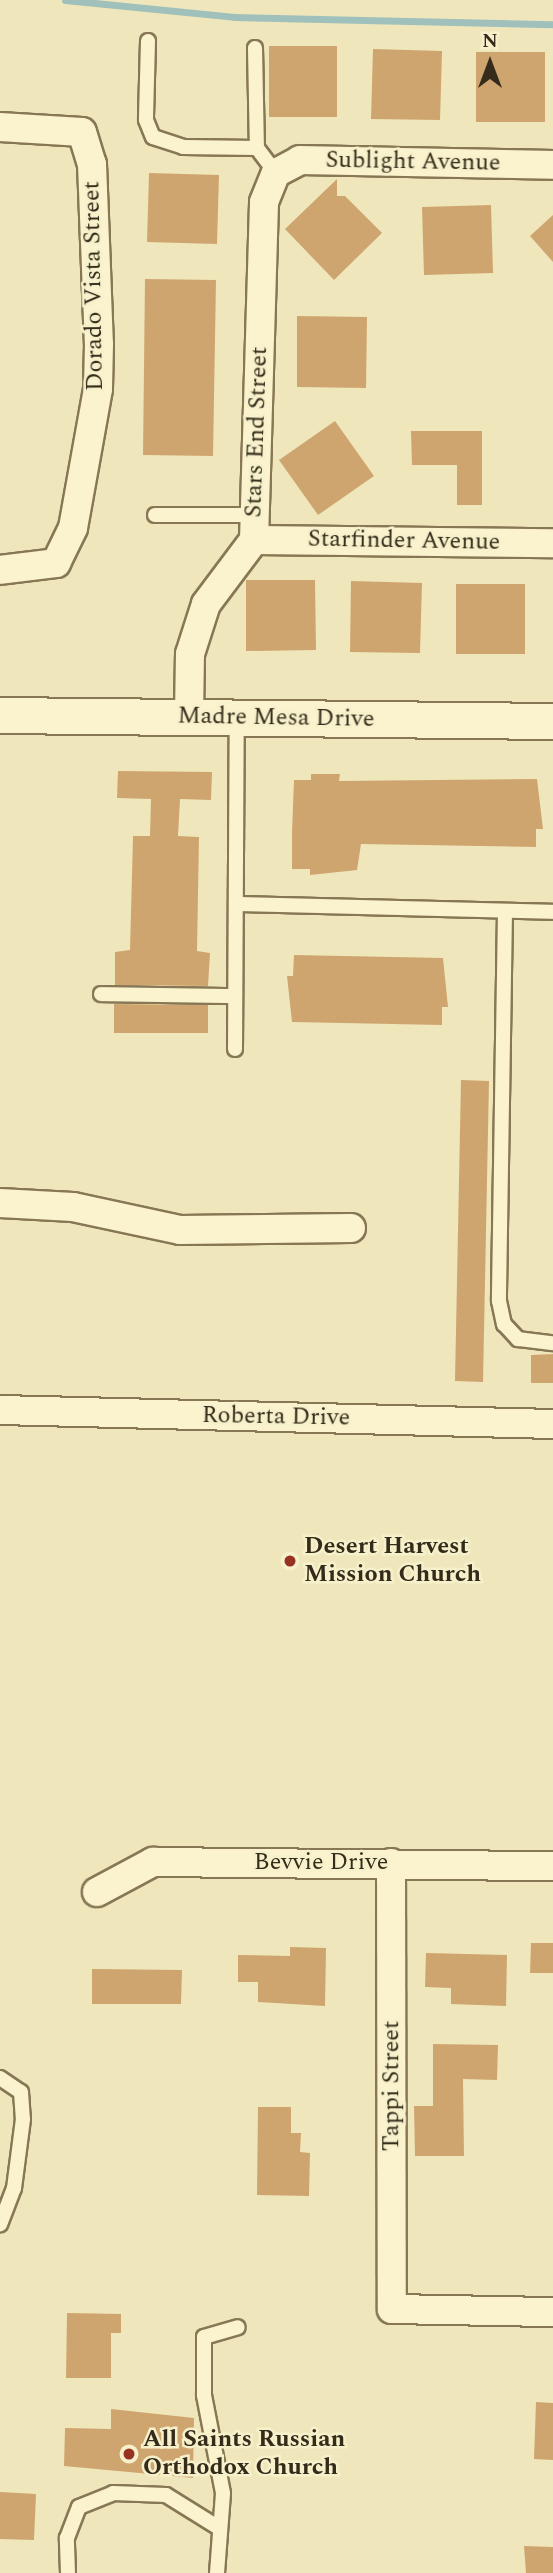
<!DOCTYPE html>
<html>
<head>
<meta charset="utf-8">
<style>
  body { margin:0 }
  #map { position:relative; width:553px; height:2573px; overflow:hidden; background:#efe7bb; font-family:Spectral,serif }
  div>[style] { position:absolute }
  .stream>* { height:7px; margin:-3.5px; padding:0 3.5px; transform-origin:3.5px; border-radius:3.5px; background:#a0c0bb }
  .building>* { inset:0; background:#cfa56f }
  .roads { filter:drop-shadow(2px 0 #877755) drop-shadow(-2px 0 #877755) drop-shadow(0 2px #877755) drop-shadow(0 -2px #877755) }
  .service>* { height:14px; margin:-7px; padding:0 7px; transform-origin:7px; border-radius:7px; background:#faf3ce }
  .minor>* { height:28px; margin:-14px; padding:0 14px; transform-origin:14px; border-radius:14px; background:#faf3ce }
  .tertiary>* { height:35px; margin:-17.5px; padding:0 17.5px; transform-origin:17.5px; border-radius:17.5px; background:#faf3ce }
  .dots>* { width:19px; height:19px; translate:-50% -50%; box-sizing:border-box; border:4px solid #f6f0cb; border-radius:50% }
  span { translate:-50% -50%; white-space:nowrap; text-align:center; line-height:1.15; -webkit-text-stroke:5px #f6f0cb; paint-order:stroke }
  .street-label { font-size:24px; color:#352b1a }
  .poi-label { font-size:24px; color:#352b1a; font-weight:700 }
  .left { translate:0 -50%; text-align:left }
  .north { position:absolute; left:455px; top:28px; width:70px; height:70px; -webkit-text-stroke:5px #f6f0cb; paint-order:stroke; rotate:0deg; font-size:19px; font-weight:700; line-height:28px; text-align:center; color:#352b1a }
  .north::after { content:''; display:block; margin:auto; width:24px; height:32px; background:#352b1a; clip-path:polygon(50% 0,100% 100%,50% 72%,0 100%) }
</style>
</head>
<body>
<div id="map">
  <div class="stream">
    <div style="left:65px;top:0;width:170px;rotate:5.7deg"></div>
    <div style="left:234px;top:17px;width:319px;rotate:1.3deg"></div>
  </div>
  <div class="building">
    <div style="clip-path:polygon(269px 46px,337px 46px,337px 117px,269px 117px)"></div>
    <div style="clip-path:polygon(373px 49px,442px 51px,440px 120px,371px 119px)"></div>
    <div style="clip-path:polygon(476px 52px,545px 52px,545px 122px,476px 122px)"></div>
    <div style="clip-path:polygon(149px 173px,219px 175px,217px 244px,147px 242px)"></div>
    <div style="clip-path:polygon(337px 179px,337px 196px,345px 196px,382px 233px,334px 280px,285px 229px)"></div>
    <div style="clip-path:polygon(491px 205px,493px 273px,424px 275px,422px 207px)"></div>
    <div style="clip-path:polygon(553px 215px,553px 262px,530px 236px)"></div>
    <div style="clip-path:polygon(145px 279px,216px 280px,213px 456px,143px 455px)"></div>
    <div style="clip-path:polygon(297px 316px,367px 317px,366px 388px,297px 387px)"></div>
    <div style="clip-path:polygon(335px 421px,374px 476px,318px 515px,279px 460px)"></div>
    <div style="clip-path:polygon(411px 431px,482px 431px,482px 505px,457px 505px,457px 465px,412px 465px)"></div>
    <div style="clip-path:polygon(246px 580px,315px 580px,316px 650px,246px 651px)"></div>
    <div style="clip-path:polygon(351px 581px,422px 583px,420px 653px,350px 652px)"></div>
    <div style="clip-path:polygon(456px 584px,525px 584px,525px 654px,456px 654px)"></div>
    <div style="clip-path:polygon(118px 771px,212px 772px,211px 800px,180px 799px,178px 836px,199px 837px,197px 951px,210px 953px,208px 986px,115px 985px,115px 952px,130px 950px,133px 836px,150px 836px,151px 799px,117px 798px)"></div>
    <div style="clip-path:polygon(311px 774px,340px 774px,339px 781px,537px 779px,543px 829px,536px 829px,536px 847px,361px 844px,357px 870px,310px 875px,310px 869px,292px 869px,292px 832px,294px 780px,311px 780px)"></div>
    <div style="clip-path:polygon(294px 955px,443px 958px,448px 1007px,442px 1007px,442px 1025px,292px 1022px,287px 976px,293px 976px)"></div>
    <div style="clip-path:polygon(114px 1004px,208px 1005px,208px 1033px,114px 1033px)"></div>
    <div style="clip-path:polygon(461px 1080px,489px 1081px,483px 1382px,455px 1381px)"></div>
    <div style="clip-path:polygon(553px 1354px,553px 1383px,531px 1383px,531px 1355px)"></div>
    <div style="clip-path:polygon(531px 1943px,553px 1943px,553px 1973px,530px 1973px)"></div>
    <div style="clip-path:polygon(290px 1947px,326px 1948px,325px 2006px,258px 2002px,258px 1982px,238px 1982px,238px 1955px,290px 1956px)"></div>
    <div style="clip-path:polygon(426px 1953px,507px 1955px,506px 2006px,451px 2004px,451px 1988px,425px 1987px)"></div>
    <div style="clip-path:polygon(92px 1969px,182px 1970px,181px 2004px,92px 2004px)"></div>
    <div style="clip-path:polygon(433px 2044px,498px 2045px,497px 2080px,463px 2079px,464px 2156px,415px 2156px,414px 2106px,433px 2106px)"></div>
    <div style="clip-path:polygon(258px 2107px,291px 2107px,291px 2133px,301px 2133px,300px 2152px,310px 2153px,309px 2196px,257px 2195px)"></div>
    <div style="clip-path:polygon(67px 2313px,121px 2314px,121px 2333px,111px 2333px,111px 2378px,66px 2378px)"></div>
    <div style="clip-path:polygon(536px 2402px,553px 2403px,553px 2460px,534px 2459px)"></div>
    <div style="clip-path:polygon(111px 2409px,194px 2418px,193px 2478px,64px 2466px,65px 2428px,111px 2429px)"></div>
    <div style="clip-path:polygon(0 2492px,36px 2494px,34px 2540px,0 2539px)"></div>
    <div style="clip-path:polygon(524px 2546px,553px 2547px,553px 2573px,526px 2573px)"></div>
  </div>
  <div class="roads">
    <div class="service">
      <div style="left:148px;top:41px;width:79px;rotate:91.5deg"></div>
      <div style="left:146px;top:120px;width:18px;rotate:68deg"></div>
      <div style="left:153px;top:137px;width:32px;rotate:18deg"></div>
      <div style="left:183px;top:147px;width:74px;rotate:0.8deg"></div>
      <div style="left:255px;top:48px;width:100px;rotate:88.9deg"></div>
      <div style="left:257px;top:148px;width:31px;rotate:53deg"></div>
      <div style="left:155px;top:515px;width:100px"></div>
      <div style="left:236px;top:904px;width:317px;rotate:1.4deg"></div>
      <div style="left:505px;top:911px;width:390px;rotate:90.9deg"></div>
      <div style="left:499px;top:1301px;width:24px;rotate:78deg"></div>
      <div style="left:504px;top:1324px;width:21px;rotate:47deg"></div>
      <div style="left:518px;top:1339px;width:35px;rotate:7deg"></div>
      <div style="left:101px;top:994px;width:134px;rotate:0.9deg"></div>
      <div style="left:235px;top:1049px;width:331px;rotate:-89.7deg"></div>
      <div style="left:0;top:2078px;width:25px;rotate:34deg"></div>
      <div style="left:21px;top:2092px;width:27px;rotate:86deg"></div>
      <div style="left:23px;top:2119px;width:70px;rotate:97.4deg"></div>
      <div style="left:14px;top:2188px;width:39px;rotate:111deg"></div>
      <div style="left:68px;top:2573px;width:35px;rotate:-92deg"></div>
      <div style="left:67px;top:2538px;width:33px;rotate:-69deg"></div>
      <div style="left:79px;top:2507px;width:37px;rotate:-22deg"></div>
      <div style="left:113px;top:2493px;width:53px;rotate:2.2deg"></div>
      <div style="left:166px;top:2495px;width:62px;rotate:31.9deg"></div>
      <div style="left:217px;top:2573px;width:80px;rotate:-85.7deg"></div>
      <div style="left:223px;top:2493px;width:100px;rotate:-101deg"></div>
      <div style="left:204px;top:2395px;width:58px;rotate:-90deg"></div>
      <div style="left:204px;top:2337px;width:35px;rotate:-16deg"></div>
    </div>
    <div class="minor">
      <div style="left:0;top:127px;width:82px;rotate:3.5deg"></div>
      <div style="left:82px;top:132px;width:34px;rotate:73deg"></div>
      <div style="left:92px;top:164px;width:180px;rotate:87.8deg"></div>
      <div style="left:99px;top:344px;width:45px;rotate:91.3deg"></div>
      <div style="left:98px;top:389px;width:141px;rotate:100.2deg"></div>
      <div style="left:73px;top:528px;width:39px;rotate:116deg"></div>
      <div style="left:56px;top:563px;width:56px;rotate:172.9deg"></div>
      <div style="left:254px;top:540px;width:299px;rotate:0.6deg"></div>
      <div style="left:189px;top:716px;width:62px;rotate:-89.1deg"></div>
      <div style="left:190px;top:654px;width:52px;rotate:-72.3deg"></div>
      <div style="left:206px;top:604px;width:80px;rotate:-53.1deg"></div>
      <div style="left:254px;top:540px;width:338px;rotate:-88.3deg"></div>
      <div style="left:264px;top:202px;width:31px;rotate:-68deg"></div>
      <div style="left:276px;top:173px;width:27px;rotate:-28deg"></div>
      <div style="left:300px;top:160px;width:253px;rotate:1.1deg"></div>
      <div style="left:0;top:1203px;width:73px;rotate:3.1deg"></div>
      <div style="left:73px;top:1207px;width:109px;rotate:12.1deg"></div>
      <div style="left:180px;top:1230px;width:171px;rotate:-0.7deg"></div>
      <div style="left:0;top:1410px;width:553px;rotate:1.45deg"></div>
      <div style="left:391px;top:1863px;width:446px;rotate:89.9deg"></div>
      <div style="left:392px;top:2309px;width:161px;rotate:1.1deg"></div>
      <div style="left:97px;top:1892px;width:64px;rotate:-28.2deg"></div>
      <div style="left:153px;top:1862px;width:400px;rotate:0.6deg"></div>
    </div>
    <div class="tertiary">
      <div style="left:0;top:715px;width:553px;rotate:0.62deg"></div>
    </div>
  </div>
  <div class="dots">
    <div style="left:290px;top:1561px;background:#983222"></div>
    <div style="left:129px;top:2454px;background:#983222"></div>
  </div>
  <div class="street-label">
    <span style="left:413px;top:162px;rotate:1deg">Sublight Avenue</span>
    <span style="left:94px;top:286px;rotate:-91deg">Dorado Vista Street</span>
    <span style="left:257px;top:432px;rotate:-88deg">Stars End Street</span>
    <span style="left:404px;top:541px;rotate:1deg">Starfinder Avenue</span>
    <span style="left:276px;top:718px;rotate:1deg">Madre Mesa Drive</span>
    <span style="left:276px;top:1417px;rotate:1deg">Roberta Drive</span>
    <span style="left:321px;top:1863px">Bevvie Drive</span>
    <span style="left:392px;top:2086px;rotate:-90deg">Tappi Street</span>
  </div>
  <div class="poi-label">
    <span class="left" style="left:304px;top:1561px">Desert Harvest<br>Mission Church</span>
    <span class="left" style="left:143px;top:2454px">All Saints Russian<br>Orthodox Church</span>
  </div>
  <div class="north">N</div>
</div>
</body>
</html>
